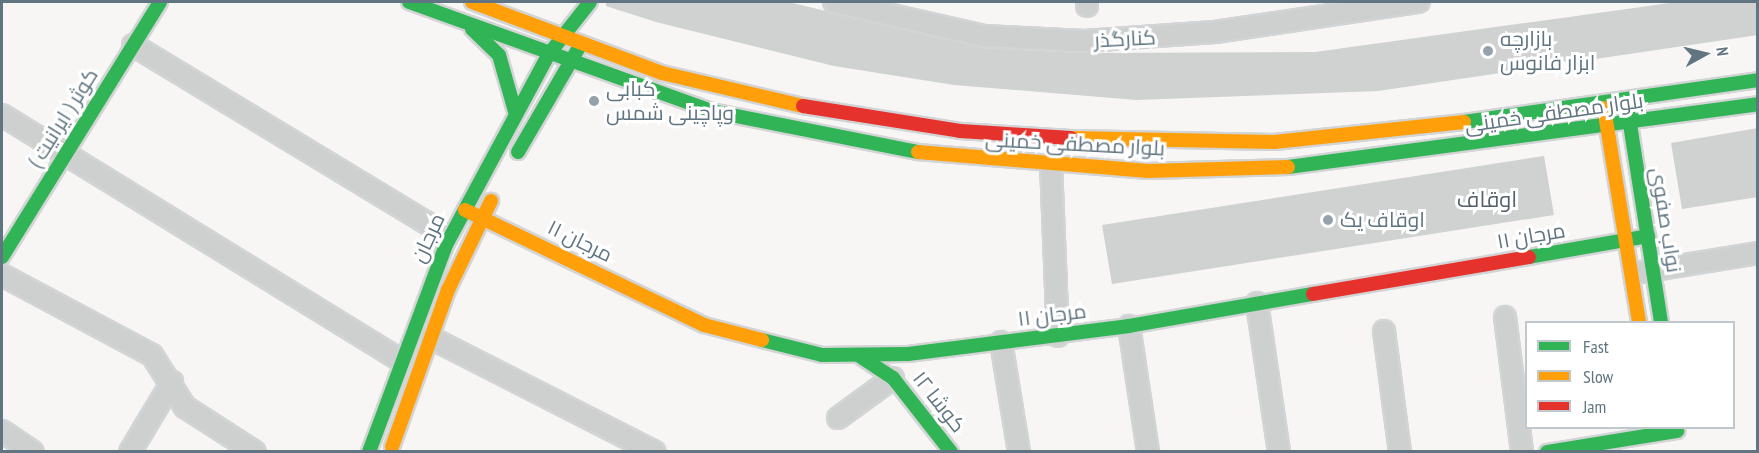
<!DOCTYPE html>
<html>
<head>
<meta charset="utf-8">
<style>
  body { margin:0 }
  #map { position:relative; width:1759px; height:453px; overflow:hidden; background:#f7f6f5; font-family:"PT Sans Narrow",Cairo,sans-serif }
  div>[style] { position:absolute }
  .building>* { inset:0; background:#d0d1d1 }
  .roads { filter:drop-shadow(2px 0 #d3d4d5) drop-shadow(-2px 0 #d3d4d5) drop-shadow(0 2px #d3d4d5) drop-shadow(0 -2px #d3d4d5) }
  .street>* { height:20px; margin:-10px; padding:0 10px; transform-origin:10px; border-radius:10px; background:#ced0d0 }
  .fast>* { height:14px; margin:-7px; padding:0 7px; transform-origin:7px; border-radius:7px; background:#30b455 }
  .slow>* { height:14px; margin:-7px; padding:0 7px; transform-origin:7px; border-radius:7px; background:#ff9f0a }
  .jam>* { height:14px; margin:-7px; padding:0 7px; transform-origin:7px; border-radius:7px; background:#e5322d }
  .dots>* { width:16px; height:16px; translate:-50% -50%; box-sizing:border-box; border:3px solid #fff; border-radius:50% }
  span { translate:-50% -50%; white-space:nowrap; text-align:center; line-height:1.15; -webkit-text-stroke:6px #fff; paint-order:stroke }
  .street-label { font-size:21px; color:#607581 }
  .poi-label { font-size:21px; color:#607581 }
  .left { translate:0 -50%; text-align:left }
  .neighbourhood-label { font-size:22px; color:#53626c }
  .frame { position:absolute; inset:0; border:3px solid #607581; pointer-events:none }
  .legend { position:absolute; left:1525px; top:321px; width:210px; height:108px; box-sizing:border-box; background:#fff; border:2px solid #bfc8cd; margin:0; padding:8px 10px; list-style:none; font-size:18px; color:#607581 }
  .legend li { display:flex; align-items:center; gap:12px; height:30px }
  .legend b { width:30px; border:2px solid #bfc8cd }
  .north { position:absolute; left:1675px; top:24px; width:60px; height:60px; -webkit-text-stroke:4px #fff; paint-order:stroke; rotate:82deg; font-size:16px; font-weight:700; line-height:24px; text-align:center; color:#607581 }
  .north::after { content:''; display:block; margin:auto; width:21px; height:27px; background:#607581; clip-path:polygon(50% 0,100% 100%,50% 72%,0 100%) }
</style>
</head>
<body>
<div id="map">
  <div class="building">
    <div style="clip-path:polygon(606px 2px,788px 2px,982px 48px,1084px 53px,1315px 52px,1677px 2px,1758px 2px,1758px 35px,1378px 91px,1136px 100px,954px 85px,834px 66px,656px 22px,606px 6px)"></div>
    <div style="clip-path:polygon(1758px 128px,1758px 197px,1682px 209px,1671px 143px)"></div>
    <div style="clip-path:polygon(1544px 156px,1554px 215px,1112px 284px,1102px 225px)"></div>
  </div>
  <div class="roads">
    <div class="street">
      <div style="left:834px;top:2px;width:154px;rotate:12.8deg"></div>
      <div style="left:984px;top:36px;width:100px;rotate:2.9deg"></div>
      <div style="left:1084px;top:41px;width:131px;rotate:-3.9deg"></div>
      <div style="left:1215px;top:32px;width:206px;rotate:-8.4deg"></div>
      <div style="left:1087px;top:6px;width:4px;rotate:-90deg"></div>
      <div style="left:133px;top:45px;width:351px;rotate:31.2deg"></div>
      <div style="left:2px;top:115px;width:468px;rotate:31.6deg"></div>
      <div style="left:1051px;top:164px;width:172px;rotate:87.7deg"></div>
      <div style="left:1641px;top:272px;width:119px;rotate:-9.2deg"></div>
      <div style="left:2px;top:275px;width:170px;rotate:28.1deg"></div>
      <div style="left:152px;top:355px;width:62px;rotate:57.6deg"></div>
      <div style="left:185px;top:407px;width:83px;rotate:32.7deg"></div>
      <div style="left:1257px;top:303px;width:151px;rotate:81.6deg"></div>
      <div style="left:1505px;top:317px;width:136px;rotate:82.8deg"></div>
      <div style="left:1129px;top:326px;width:127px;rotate:81.4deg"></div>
      <div style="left:1384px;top:331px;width:122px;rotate:82.5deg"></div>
      <div style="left:431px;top:338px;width:251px;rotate:27deg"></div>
      <div style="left:1001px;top:342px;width:111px;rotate:80.7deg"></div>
      <div style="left:838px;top:418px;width:68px;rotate:-36deg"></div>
      <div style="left:2px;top:431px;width:37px;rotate:34deg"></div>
      <div style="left:130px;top:452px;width:82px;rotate:-59deg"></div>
    </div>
    <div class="fast">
      <div style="left:409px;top:2px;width:321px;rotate:19.8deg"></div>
      <div style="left:711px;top:111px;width:211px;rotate:11.2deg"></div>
      <div style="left:472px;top:29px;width:37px;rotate:44deg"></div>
      <div style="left:499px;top:55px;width:62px;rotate:74.2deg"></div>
      <div style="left:1627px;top:105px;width:220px;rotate:81.1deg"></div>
      <div style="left:1464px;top:122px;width:297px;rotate:-8.1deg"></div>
      <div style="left:518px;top:152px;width:121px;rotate:-59.8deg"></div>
      <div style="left:1288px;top:167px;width:474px;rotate:-7.6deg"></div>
      <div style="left:2px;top:257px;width:300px;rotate:-58.2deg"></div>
      <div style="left:1529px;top:257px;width:121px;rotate:-10deg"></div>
      <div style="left:762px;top:340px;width:62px;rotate:14deg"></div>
      <div style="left:822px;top:355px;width:86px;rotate:-0.7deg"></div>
      <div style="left:908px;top:354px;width:223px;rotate:-7.2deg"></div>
      <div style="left:1129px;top:326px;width:187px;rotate:-9.9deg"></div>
      <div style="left:858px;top:355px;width:42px;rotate:33.3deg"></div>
      <div style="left:893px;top:378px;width:94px;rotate:51.9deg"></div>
      <div style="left:369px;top:452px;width:221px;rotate:-69.6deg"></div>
      <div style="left:446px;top:245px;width:217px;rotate:-61.7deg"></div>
      <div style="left:549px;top:54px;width:66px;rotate:-51.7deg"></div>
      <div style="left:1547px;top:452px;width:132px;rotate:-9.2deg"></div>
    </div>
    <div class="slow">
      <div style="left:472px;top:2px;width:203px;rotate:20.5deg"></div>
      <div style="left:662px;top:73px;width:145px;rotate:13.2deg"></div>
      <div style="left:1604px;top:108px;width:217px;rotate:80.7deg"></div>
      <div style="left:1071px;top:138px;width:203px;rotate:1.1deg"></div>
      <div style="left:1274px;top:142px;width:191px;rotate:-6deg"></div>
      <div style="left:918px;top:152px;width:231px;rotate:4.7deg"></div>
      <div style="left:1148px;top:171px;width:140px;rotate:-1.6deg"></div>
      <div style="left:465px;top:210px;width:265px;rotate:25.7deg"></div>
      <div style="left:704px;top:325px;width:60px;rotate:14.5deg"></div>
      <div style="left:392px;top:447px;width:167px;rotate:-70.4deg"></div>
      <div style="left:448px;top:290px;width:99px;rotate:-64.2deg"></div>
    </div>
    <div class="jam">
      <div style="left:803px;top:106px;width:159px;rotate:9deg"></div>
      <div style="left:960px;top:131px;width:111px;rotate:3.6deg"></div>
      <div style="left:1313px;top:294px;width:219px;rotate:-9.7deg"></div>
    </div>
  </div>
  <div class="dots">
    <div style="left:1488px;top:51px;background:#95a2aa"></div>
    <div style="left:594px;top:101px;background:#95a2aa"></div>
    <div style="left:1328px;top:220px;background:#95a2aa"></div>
  </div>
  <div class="street-label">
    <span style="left:1125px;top:39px;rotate:-3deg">کنارگذر</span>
    <span style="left:1554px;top:113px;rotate:-8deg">بلوار مصطفی خمینی</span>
    <span style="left:63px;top:118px;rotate:-58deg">کوثر ( ایرانیت )</span>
    <span style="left:1075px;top:144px;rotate:3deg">بلوار مصطفی خمینی</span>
    <span style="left:1666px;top:220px;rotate:81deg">نواب صفوی</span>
    <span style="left:1531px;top:236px;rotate:-10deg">مرجان ۱۱</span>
    <span style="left:428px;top:238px;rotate:-65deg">مرجان</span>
    <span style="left:580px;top:241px;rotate:26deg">مرجان ۱۱</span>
    <span style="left:1052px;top:315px;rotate:-7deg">مرجان ۱۱</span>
    <span style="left:939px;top:402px;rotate:52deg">کوشا ۱۲</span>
  </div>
  <div class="poi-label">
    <span class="left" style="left:1500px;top:51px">بازارچه<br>ابزار فانوس</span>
    <span class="left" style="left:606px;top:101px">کبابی<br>وپاچینی شمس</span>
    <span class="left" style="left:1340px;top:220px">اوقاف یک</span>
  </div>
  <div class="neighbourhood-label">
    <span style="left:1487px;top:200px">اوقاف</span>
  </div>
  <div class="frame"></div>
  <ul class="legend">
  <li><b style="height:8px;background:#30b455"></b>Fast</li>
  <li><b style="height:8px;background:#ff9f0a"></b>Slow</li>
  <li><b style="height:8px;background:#e5322d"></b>Jam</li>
  </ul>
  <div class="north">N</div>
</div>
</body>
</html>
